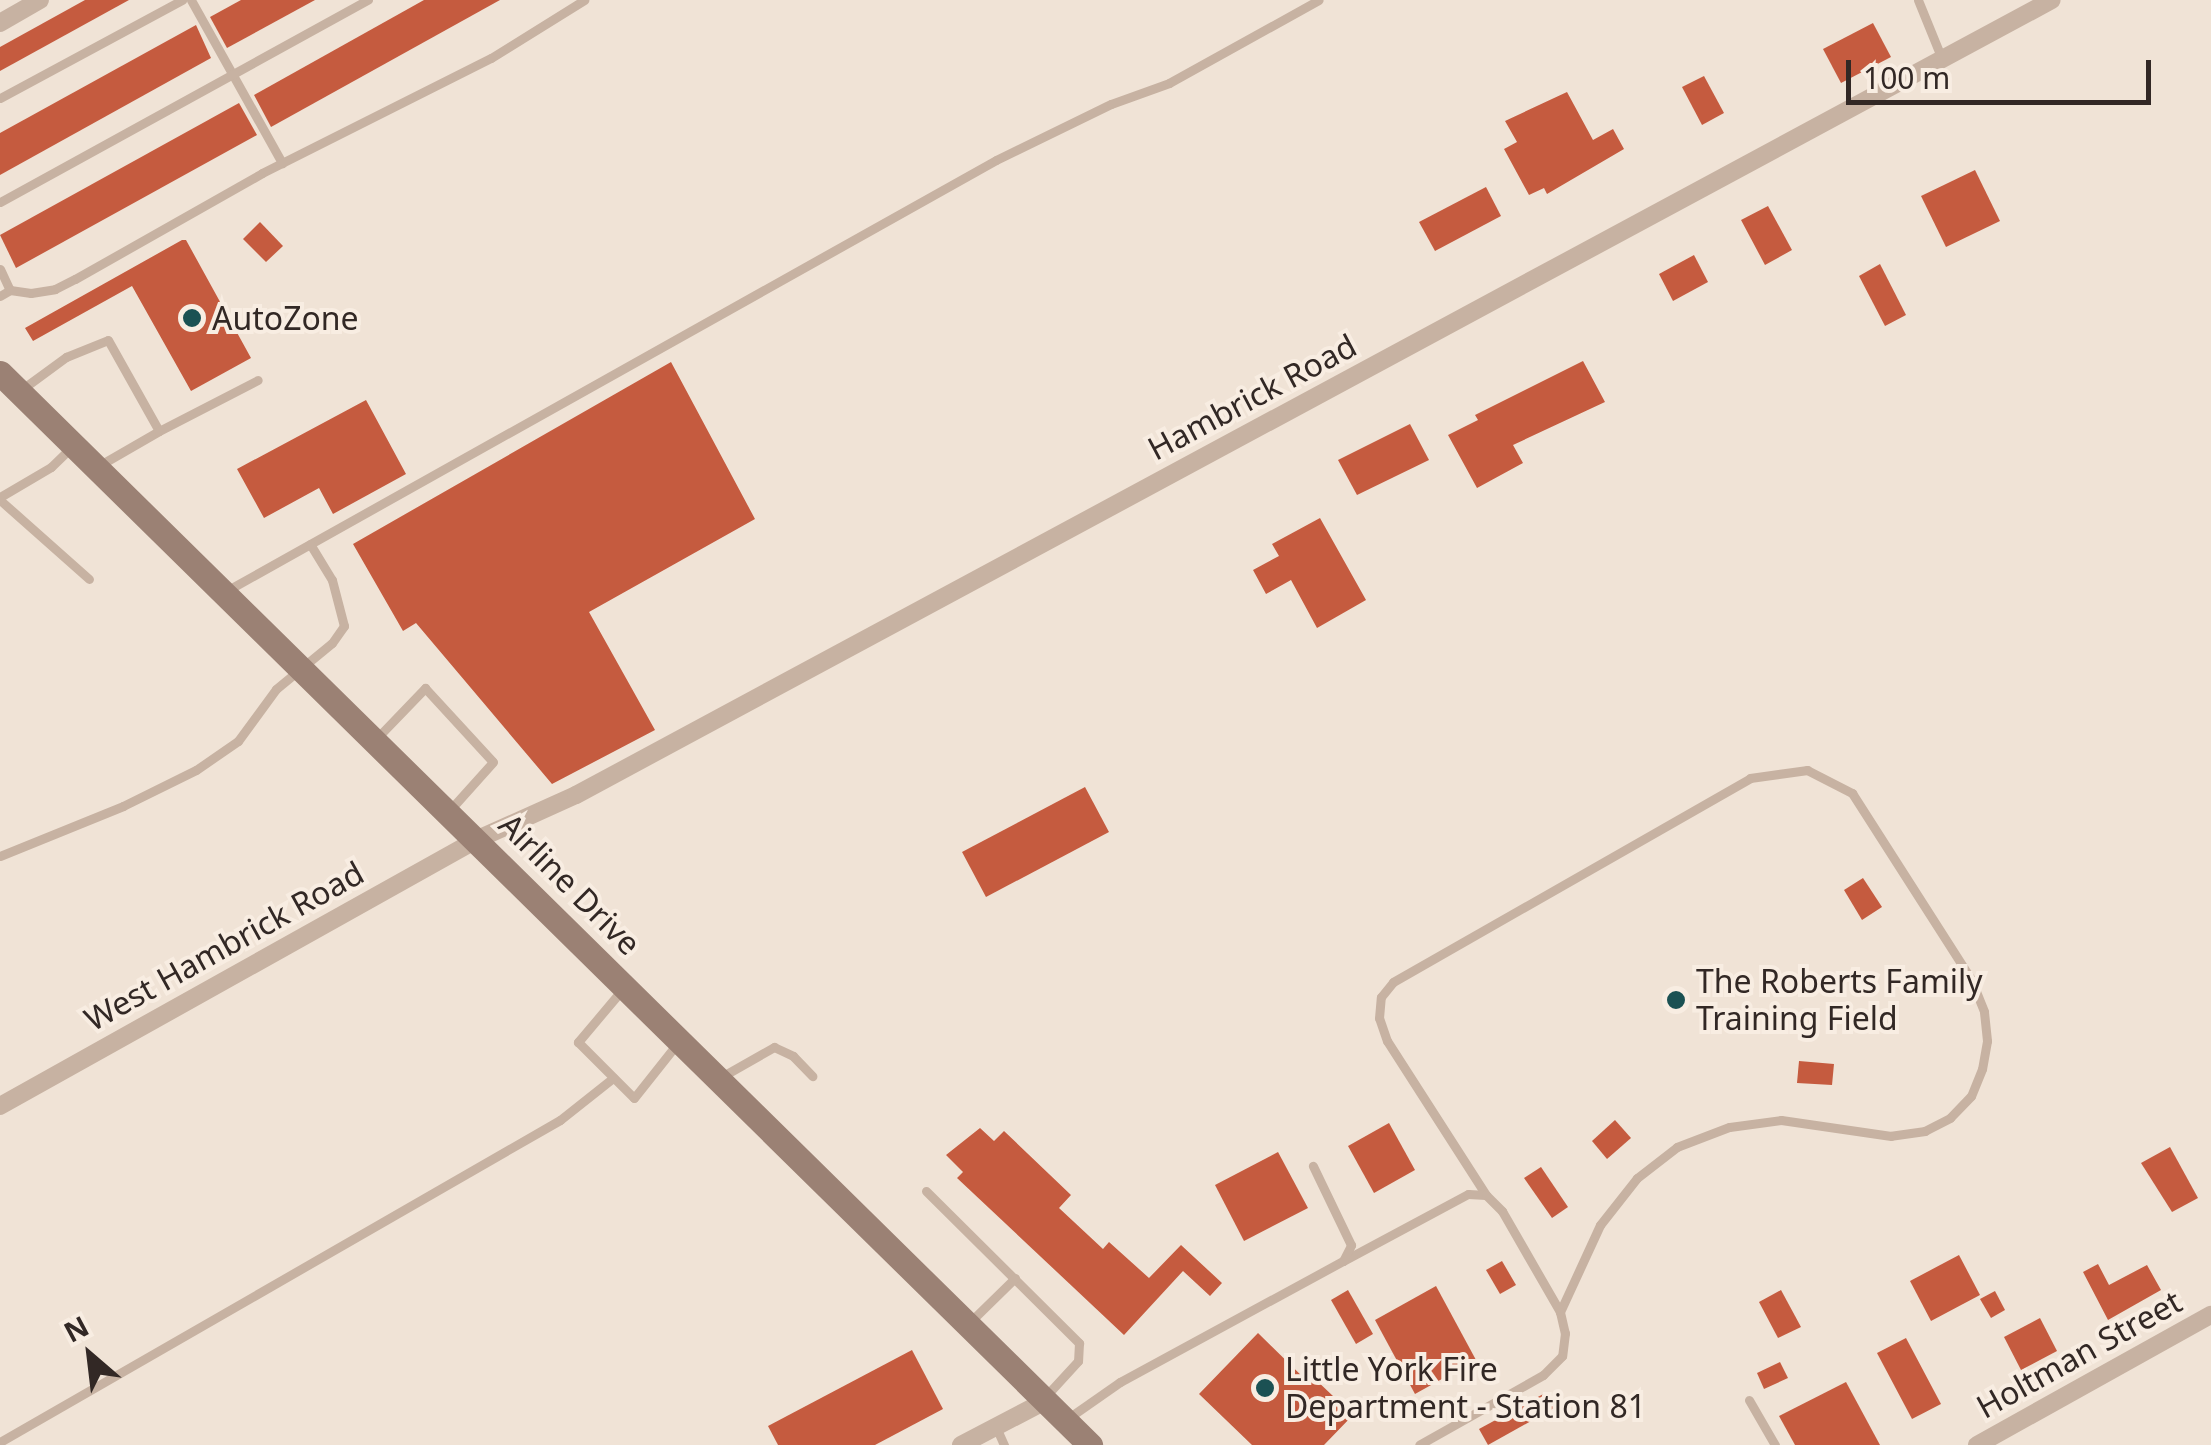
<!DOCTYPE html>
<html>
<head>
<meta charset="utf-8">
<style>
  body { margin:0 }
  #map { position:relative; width:2211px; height:1445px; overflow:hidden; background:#f0e3d6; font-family:"Noto Sans",sans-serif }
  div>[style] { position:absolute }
  .building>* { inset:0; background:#c55b3f }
  .lane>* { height:9px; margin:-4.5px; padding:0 4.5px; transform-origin:4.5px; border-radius:4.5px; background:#c7b2a2 }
  .street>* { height:18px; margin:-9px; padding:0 9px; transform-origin:9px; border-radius:9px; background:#c7b2a2 }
  .secondary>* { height:25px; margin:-12.5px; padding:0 12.5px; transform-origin:12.5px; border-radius:12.5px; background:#9b8174 }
  .dots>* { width:28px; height:28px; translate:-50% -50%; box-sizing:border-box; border:5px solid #f8ede2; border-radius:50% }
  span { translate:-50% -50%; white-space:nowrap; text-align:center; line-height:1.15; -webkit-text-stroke:8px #f8ede2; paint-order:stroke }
  .poi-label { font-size:32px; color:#322825 }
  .left { translate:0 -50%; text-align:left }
  .street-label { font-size:32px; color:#322825 }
  .north { position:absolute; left:40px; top:1305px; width:100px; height:100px; -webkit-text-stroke:8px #f8ede2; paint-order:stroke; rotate:332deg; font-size:28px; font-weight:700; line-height:40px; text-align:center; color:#322825 }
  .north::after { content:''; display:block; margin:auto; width:35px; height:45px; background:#322825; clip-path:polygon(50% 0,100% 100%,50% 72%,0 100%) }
  .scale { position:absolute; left:1846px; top:60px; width:305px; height:45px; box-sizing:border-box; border:5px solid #322825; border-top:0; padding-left:12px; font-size:30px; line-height:35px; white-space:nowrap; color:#322825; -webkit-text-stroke:8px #f8ede2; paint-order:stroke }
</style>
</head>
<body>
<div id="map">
  <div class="building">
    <div style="clip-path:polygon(85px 0,129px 0,0 71px,0 47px)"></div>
    <div style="clip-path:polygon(241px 0,315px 0,227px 48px,210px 17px)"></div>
    <div style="clip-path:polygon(424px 0,500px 0,271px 127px,254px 95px)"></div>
    <div style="clip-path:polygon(1873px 23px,1891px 57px,1841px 83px,1823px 49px)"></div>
    <div style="clip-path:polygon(196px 25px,211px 58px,0 175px,0 133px)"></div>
    <div style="clip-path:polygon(1704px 76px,1724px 113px,1702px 125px,1682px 87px)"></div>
    <div style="clip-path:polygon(1567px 92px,1593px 140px,1613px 129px,1624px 149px,1547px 194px,1544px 188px,1529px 195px,1504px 149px,1517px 142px,1505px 121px)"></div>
    <div style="clip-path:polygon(239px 103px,257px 135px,16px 268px,0 235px)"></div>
    <div style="clip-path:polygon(1975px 170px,2000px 221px,1946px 247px,1921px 196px)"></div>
    <div style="clip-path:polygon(1486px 187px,1501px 216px,1435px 251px,1419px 222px)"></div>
    <div style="clip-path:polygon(1768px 206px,1792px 250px,1765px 265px,1741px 220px)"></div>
    <div style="clip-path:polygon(260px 222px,283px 246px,266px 262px,243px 239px)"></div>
    <div style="clip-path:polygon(182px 240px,186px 240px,251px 358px,191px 391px,132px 286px,33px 341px,25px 328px)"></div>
    <div style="clip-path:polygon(1694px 255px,1708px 282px,1673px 301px,1659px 274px)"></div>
    <div style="clip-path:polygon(1880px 264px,1906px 315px,1885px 326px,1859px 276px)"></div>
    <div style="clip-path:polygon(1583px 361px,1605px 402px,1513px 445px,1523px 463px,1477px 488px,1448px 435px,1478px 420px,1475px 415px)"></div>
    <div style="clip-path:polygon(671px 362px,755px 519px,589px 612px,655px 730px,552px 784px,416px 623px,403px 631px,353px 544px)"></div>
    <div style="clip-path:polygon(366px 400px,406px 474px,333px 514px,319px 488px,264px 518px,237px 469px)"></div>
    <div style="clip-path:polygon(1410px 424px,1429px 460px,1357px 495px,1338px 460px)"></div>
    <div style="clip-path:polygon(1320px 518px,1366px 600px,1317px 628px,1291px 580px,1266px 594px,1253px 570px,1279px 556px,1272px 544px)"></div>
    <div style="clip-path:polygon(1085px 787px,1109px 832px,986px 897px,962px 852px)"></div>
    <div style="clip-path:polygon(1863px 878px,1882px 907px,1862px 920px,1844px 890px)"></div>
    <div style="clip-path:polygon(1799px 1061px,1834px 1064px,1832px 1085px,1797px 1083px)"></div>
    <div style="clip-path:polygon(1615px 1120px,1631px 1138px,1607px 1159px,1592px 1141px)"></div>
    <div style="clip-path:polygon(1389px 1123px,1415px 1170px,1374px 1193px,1348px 1146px)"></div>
    <div style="clip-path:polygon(980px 1128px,994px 1141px,1004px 1131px,1071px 1195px,1059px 1208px,1103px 1249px,1109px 1242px,1149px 1278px,1181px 1245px,1222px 1283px,1210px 1296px,1183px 1271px,1124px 1335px,957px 1178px,963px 1172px,946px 1155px)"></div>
    <div style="clip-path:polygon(2170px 1147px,2198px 1198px,2172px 1212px,2141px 1163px)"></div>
    <div style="clip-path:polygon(1278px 1152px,1308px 1208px,1244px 1241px,1215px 1185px)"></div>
    <div style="clip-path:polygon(1541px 1167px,1568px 1207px,1552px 1218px,1524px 1178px)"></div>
    <div style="clip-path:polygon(1959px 1255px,1980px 1295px,1931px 1321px,1910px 1281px)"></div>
    <div style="clip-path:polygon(1502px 1261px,1516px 1285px,1500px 1294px,1486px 1270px)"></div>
    <div style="clip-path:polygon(2098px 1264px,2109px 1285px,2147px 1265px,2161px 1290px,2108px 1320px,2083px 1272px)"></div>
    <div style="clip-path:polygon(1436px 1286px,1476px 1360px,1415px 1394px,1375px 1320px)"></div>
    <div style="clip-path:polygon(1348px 1290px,1373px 1334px,1356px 1344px,1331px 1300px)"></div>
    <div style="clip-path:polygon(1781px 1290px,1801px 1327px,1778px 1338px,1759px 1302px)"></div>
    <div style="clip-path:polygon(1995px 1291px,2005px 1310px,1991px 1318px,1980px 1299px)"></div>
    <div style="clip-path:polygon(2040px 1318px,2057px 1351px,2021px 1370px,2004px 1337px)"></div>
    <div style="clip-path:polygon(1258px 1333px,1309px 1383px,1314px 1378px,1353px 1415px,1324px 1445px,1252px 1445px,1199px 1394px)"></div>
    <div style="clip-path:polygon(1906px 1338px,1941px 1404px,1912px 1419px,1877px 1353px)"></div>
    <div style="clip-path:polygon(912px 1350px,943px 1409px,875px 1445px,778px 1445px,768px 1426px)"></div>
    <div style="clip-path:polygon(1780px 1362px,1788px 1378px,1764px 1389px,1757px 1373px)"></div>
    <div style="clip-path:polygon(1846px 1382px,1880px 1445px,1795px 1445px,1779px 1416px)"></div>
    <div style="clip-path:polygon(1547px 1392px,1556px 1407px,1488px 1445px,1479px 1429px)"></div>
  </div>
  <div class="lane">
    <div style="left:191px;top:0;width:187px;rotate:60.8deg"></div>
    <div style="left:1918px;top:0;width:64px;rotate:67.9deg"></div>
    <div style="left:0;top:98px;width:207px;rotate:-28.3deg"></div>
    <div style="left:0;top:202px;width:420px;rotate:-28.8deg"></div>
    <div style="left:0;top:269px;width:23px;rotate:65deg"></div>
    <div style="left:0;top:296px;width:12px;rotate:-31deg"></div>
    <div style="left:10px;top:290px;width:21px;rotate:8deg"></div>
    <div style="left:31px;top:293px;width:24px;rotate:-9deg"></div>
    <div style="left:55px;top:289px;width:22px;rotate:-27deg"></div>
    <div style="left:75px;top:279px;width:215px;rotate:-29.5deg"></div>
    <div style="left:262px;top:173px;width:256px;rotate:-26.7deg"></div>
    <div style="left:491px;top:58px;width:110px;rotate:-31.9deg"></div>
    <div style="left:21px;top:390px;width:56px;rotate:-36.3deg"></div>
    <div style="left:66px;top:357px;width:45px;rotate:-22deg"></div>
    <div style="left:108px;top:340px;width:104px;rotate:60.7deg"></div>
    <div style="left:159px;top:431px;width:68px;rotate:150deg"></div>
    <div style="left:159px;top:431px;width:111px;rotate:-27.3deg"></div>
    <div style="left:0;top:497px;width:59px;rotate:-30.5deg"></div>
    <div style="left:51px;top:467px;width:29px;rotate:-44deg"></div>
    <div style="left:0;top:500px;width:119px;rotate:41.6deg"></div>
    <div style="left:228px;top:590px;width:880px;rotate:-29.24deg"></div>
    <div style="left:996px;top:160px;width:128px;rotate:-26deg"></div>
    <div style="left:1111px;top:104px;width:62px;rotate:-19.9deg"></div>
    <div style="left:1169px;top:83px;width:171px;rotate:-29deg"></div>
    <div style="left:376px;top:739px;width:71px;rotate:-46.1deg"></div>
    <div style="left:425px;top:688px;width:100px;rotate:47.4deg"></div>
    <div style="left:493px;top:762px;width:66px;rotate:131.9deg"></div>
    <div style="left:0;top:856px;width:133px;rotate:-22.1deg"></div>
    <div style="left:123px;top:806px;width:81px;rotate:-26.3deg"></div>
    <div style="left:196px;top:770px;width:51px;rotate:-34.6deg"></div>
    <div style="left:238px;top:741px;width:64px;rotate:-53.8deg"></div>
    <div style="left:276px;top:689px;width:72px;rotate:-39.4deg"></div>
    <div style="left:332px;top:643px;width:21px;rotate:-55deg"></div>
    <div style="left:344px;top:626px;width:48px;rotate:-104.6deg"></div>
    <div style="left:332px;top:580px;width:42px;rotate:-121.4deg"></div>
    <div style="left:621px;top:991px;width:67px;rotate:130.1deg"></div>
    <div style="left:578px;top:1042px;width:79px;rotate:45deg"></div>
    <div style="left:634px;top:1098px;width:68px;rotate:-51.6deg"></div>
    <div style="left:723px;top:1076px;width:59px;rotate:-29.6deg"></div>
    <div style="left:774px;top:1047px;width:21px;rotate:25deg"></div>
    <div style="left:793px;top:1056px;width:28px;rotate:46deg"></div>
    <div style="left:926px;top:1191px;width:216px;rotate:44.8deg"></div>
    <div style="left:1079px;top:1343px;width:18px;rotate:93deg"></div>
    <div style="left:1078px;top:1361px;width:49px;rotate:132.5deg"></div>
    <div style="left:1486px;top:1195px;width:183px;rotate:-122.7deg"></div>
    <div style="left:1387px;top:1041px;width:24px;rotate:-109deg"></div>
    <div style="left:1379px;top:1018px;width:21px;rotate:-85deg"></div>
    <div style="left:1381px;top:997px;width:19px;rotate:-51deg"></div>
    <div style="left:1393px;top:982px;width:411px;rotate:-29.7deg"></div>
    <div style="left:1750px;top:778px;width:58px;rotate:-8deg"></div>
    <div style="left:1807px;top:770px;width:51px;rotate:27.1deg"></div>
    <div style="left:1852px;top:793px;width:221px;rotate:57.4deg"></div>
    <div style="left:1971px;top:979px;width:35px;rotate:68deg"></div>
    <div style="left:1984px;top:1012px;width:29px;rotate:84deg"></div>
    <div style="left:1987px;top:1041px;width:28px;rotate:100deg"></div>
    <div style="left:1982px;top:1069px;width:29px;rotate:112deg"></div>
    <div style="left:1971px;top:1096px;width:30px;rotate:134deg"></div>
    <div style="left:1950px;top:1118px;width:28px;rotate:153deg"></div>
    <div style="left:1925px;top:1131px;width:34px;rotate:172deg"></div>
    <div style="left:1891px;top:1136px;width:111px;rotate:-171.7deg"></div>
    <div style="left:1781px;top:1120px;width:52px;rotate:172.3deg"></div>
    <div style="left:1729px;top:1127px;width:56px;rotate:159deg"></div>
    <div style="left:1677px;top:1147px;width:51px;rotate:142.2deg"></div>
    <div style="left:1637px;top:1178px;width:60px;rotate:128.2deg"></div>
    <div style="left:1600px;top:1225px;width:96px;rotate:114.7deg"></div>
    <div style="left:1343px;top:1261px;width:142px;rotate:-28.2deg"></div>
    <div style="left:1468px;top:1194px;width:18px;rotate:3deg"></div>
    <div style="left:1486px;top:1195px;width:23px;rotate:45deg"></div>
    <div style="left:1502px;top:1211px;width:116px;rotate:60.1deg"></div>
    <div style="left:1560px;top:1312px;width:22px;rotate:77deg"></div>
    <div style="left:1565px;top:1333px;width:23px;rotate:97deg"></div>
    <div style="left:1562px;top:1356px;width:27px;rotate:135deg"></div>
    <div style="left:1543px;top:1375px;width:142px;rotate:150.6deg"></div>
    <div style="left:970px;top:1322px;width:63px;rotate:-44.4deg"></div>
    <div style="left:1749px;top:1400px;width:52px;rotate:60deg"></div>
    <div style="left:1067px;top:1419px;width:65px;rotate:-34.9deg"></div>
    <div style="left:1120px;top:1382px;width:254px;rotate:-28.5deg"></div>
    <div style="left:1343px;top:1261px;width:18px;rotate:-63deg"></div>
    <div style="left:1351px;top:1245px;width:88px;rotate:-115.7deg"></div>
    <div style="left:996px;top:1427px;width:20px;rotate:66deg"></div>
    <div style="left:0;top:1442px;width:646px;rotate:-29.9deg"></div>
    <div style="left:560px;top:1120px;width:68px;rotate:-38.4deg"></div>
  </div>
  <div class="street">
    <div style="left:0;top:23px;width:46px;rotate:-29.9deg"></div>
    <div style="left:0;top:1106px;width:548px;rotate:-29.19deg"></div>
    <div style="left:478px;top:839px;width:107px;rotate:-24.2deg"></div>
    <div style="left:576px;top:795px;width:1676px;rotate:-28.31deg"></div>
    <div style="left:961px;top:1445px;width:95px;rotate:-27.6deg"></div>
    <div style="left:1977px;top:1445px;width:268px;rotate:-29.1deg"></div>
  </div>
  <div class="secondary">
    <div style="left:0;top:373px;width:1529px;rotate:44.52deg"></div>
  </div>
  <div class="dots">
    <div style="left:192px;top:318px;background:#1b5153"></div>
    <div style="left:1676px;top:1000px;background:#1b5153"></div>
    <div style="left:1265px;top:1388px;background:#1b5153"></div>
  </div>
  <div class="poi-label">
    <span class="left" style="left:212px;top:318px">AutoZone</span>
    <span class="left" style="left:1696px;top:1000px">The Roberts Family<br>Training Field</span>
    <span class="left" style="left:1285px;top:1388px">Little York Fire<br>Department - Station 81</span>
  </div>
  <div class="street-label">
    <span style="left:1252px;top:397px;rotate:-28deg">Hambrick Road</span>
    <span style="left:570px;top:884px;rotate:45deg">Airline Drive</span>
    <span style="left:224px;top:946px;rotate:-29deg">West Hambrick Road</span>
    <span style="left:2079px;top:1354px;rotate:-29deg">Holtman Street</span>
  </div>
  <div class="north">N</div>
  <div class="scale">100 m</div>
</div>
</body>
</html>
